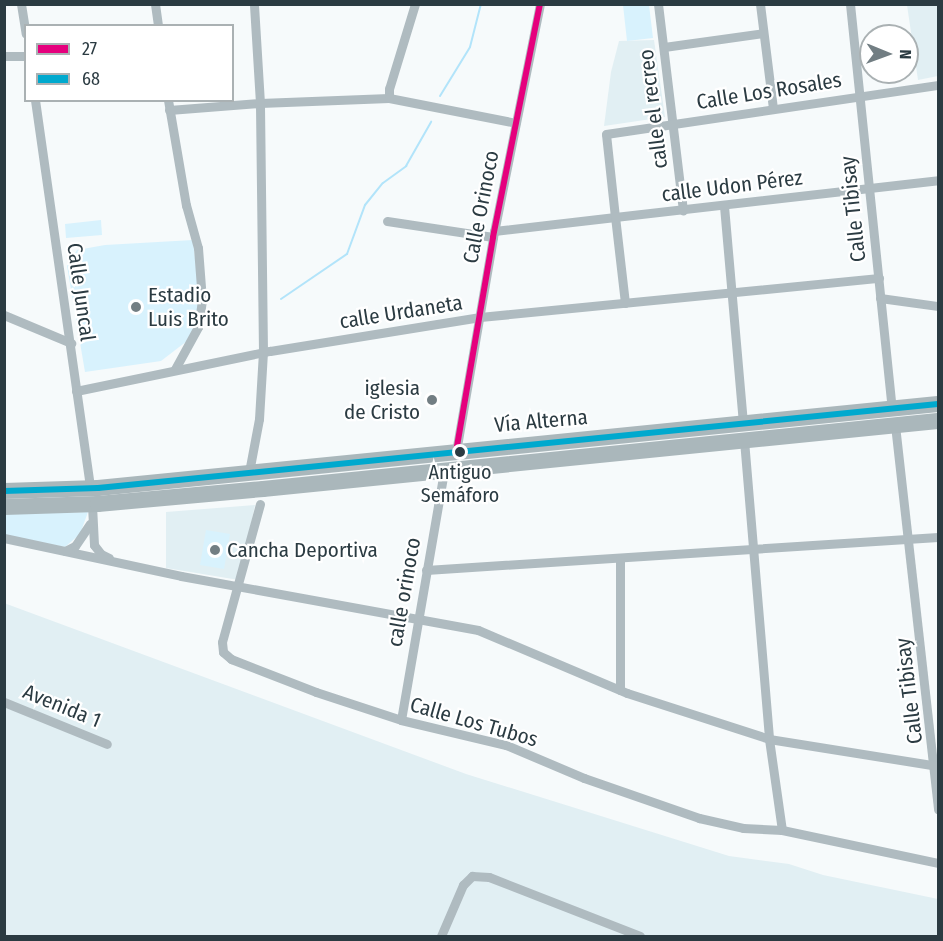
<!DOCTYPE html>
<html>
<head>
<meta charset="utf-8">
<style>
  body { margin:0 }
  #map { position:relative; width:943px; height:941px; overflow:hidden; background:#f6fafb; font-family:"Fira Sans Condensed",sans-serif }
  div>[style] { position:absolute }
  .built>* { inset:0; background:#e1eff3 }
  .green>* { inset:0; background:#d8f2fd }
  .stream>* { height:2px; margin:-1px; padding:0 1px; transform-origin:1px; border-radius:1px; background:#b2e4fa }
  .street>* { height:9px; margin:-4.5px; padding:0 4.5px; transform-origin:4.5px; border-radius:4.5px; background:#afbbc0 }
  .highway>* { height:16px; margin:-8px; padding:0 8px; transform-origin:8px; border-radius:8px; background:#aab7bb }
  .bus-1>* { height:6px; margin:-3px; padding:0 3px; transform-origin:3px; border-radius:3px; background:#e5007d }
  .bus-2>* { height:6px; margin:-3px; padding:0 3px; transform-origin:3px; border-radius:3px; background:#00a9ce }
  .dots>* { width:16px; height:16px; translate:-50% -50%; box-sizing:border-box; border:3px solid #fff; border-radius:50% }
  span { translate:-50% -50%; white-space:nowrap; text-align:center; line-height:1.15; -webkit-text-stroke:4.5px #fff; paint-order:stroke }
  .bus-label { font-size:20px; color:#2b3b42 }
  .street-label { font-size:21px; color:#2b3b42 }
  .poi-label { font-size:21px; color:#2b3b42 }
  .left { translate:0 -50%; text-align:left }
  .right { translate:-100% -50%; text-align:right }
  .frame { position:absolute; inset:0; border:6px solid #2b3b42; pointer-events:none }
  .legend { position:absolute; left:24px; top:24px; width:210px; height:78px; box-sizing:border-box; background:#fff; border:2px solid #aab1b3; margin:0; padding:8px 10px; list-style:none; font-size:18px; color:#2b3b42 }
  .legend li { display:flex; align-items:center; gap:12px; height:30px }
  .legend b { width:30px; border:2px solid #aab1b3 }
  .north { position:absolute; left:859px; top:24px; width:60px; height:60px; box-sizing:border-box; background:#fff; border:2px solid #aab1b3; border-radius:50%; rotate:91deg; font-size:16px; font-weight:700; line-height:24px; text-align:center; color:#2b3b42 }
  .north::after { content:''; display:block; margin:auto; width:21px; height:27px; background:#727e83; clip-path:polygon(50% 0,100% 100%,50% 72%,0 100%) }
</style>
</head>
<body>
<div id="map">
  <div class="built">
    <div style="clip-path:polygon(907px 5px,938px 5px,938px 76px,918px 80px)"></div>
    <div style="clip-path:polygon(654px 40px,665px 117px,604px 126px,611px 72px,619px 41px)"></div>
    <div style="clip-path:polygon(255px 505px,239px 580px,166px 568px,166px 512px)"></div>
    <div style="clip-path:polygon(4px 603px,466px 774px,729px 856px,789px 864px,823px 875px,938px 899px,938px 936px,5px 936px)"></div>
  </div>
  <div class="green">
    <div style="clip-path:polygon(623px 5px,649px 5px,653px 38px,627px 41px)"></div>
    <div style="clip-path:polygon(101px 220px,102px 235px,66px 238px,65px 224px)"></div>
    <div style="clip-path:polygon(193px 240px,199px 295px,198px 320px,187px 341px,161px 361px,85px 372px,67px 266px,77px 250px,105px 245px)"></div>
    <div style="clip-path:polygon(88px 512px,80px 534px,65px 547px,5px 535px,4px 514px)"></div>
    <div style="clip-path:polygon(206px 530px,230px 534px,224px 569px,200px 565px)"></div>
  </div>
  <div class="stream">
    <div style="left:440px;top:96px;width:57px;rotate:-58.5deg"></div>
    <div style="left:470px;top:47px;width:44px;rotate:-75.7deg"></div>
    <div style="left:281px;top:299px;width:80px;rotate:-34.3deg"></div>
    <div style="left:347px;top:254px;width:52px;rotate:-69.8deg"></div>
    <div style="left:365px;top:205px;width:28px;rotate:-51deg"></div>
    <div style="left:383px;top:183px;width:29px;rotate:-36deg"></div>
    <div style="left:406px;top:166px;width:51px;rotate:-60.4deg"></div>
  </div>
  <div class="street">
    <div style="left:21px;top:4px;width:30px;rotate:81deg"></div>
    <div style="left:155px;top:4px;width:22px;rotate:82deg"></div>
    <div style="left:658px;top:4px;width:208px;rotate:83.1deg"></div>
    <div style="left:760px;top:4px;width:105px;rotate:82.9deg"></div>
    <div style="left:850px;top:4px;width:407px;rotate:84.1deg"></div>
    <div style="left:664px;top:47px;width:100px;rotate:-8deg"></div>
    <div style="left:4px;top:56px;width:22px"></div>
    <div style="left:389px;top:98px;width:9px;rotate:-90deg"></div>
    <div style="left:389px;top:89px;width:89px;rotate:-73deg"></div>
    <div style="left:35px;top:100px;width:392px;rotate:81.9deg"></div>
    <div style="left:168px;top:100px;width:107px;rotate:80.3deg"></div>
    <div style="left:186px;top:205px;width:45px;rotate:74.4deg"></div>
    <div style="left:198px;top:248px;width:52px;rotate:85.6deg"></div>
    <div style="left:202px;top:300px;width:27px;rotate:98deg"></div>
    <div style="left:198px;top:327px;width:48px;rotate:118.7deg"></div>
    <div style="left:169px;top:110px;width:91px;rotate:-4.4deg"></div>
    <div style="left:260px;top:103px;width:129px;rotate:-2.2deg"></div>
    <div style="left:389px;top:98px;width:129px;rotate:11.1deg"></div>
    <div style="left:724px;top:206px;width:219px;rotate:85deg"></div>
    <div style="left:387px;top:221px;width:107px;rotate:8.6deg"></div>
    <div style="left:494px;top:231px;width:122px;rotate:-6.6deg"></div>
    <div style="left:615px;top:217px;width:83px;rotate:-96.2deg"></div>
    <div style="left:606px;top:134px;width:336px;rotate:-8.4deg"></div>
    <div style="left:880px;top:298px;width:59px;rotate:7.9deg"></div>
    <div style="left:625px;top:303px;width:87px;rotate:-96.6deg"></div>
    <div style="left:615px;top:217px;width:325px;rotate:-6.5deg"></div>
    <div style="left:4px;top:315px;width:73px;rotate:22.7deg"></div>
    <div style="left:76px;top:391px;width:198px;rotate:-11.7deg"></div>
    <div style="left:270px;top:351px;width:213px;rotate:-9.2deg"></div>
    <div style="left:480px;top:317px;width:401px;rotate:-5.6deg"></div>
    <div style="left:895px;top:425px;width:387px;rotate:83.6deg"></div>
    <div style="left:744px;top:440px;width:300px;rotate:85.2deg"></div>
    <div style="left:769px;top:739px;width:92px;rotate:81.9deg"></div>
    <div style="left:456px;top:452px;width:218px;rotate:-80.2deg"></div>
    <div style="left:493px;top:237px;width:238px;rotate:-78.6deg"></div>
    <div style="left:249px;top:472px;width:54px;rotate:-79.3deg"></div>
    <div style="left:259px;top:419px;width:67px;rotate:-86.6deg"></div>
    <div style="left:263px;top:352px;width:249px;rotate:-90.7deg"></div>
    <div style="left:260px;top:103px;width:99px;rotate:-93.5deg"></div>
    <div style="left:260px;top:504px;width:143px;rotate:105.4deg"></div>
    <div style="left:222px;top:642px;width:10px;rotate:84deg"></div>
    <div style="left:223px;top:652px;width:11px;rotate:41deg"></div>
    <div style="left:231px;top:659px;width:91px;rotate:21.2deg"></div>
    <div style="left:316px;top:692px;width:89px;rotate:18.2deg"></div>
    <div style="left:401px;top:720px;width:108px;rotate:13.4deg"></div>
    <div style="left:506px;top:745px;width:85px;rotate:22.9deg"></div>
    <div style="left:584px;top:778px;width:122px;rotate:19.2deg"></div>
    <div style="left:699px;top:818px;width:45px;rotate:12.8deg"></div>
    <div style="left:743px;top:828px;width:39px;rotate:3deg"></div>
    <div style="left:782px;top:830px;width:159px;rotate:11.9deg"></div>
    <div style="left:92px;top:505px;width:40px;rotate:87.1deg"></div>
    <div style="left:94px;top:545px;width:11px;rotate:52deg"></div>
    <div style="left:101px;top:554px;width:9px;rotate:27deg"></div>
    <div style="left:4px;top:538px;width:181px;rotate:12.1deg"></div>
    <div style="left:181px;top:576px;width:302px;rotate:10.3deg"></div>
    <div style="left:478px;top:630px;width:162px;rotate:22.9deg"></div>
    <div style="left:627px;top:693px;width:149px;rotate:17.9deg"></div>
    <div style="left:769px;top:739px;width:171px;rotate:9.1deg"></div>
    <div style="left:65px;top:551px;width:11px;rotate:-27deg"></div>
    <div style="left:75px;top:546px;width:27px;rotate:-56deg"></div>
    <div style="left:426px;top:570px;width:513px;rotate:-3.69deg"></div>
    <div style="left:620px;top:690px;width:131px;rotate:-90deg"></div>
    <div style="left:4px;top:702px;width:111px;rotate:22.2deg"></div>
    <div style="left:401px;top:720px;width:254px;rotate:-80.2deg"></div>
    <div style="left:441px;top:936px;width:56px;rotate:-66.7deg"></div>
    <div style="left:463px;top:885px;width:13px;rotate:-45deg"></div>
    <div style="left:472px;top:876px;width:17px;rotate:3deg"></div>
    <div style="left:489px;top:877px;width:162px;rotate:21.3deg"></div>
  </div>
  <div class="highway">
    <div style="left:4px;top:491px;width:94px;rotate:-1.8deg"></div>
    <div style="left:98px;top:488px;width:844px;rotate:-5.71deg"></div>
    <div style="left:4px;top:507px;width:94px;rotate:-1.8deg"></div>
    <div style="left:98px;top:504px;width:166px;rotate:-5.2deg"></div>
    <div style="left:263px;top:489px;width:678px;rotate:-5.75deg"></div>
  </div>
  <div class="bus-1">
    <div style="left:456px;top:452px;width:218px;rotate:-80.2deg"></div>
    <div style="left:493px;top:237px;width:238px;rotate:-78.6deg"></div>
  </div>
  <div class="bus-2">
    <div style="left:4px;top:491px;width:94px;rotate:-1.8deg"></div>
    <div style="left:98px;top:488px;width:844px;rotate:-5.71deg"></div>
  </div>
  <div class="dots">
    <div style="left:136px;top:307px;background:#727e83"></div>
    <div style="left:432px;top:400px;background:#727e83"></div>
    <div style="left:460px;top:452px;background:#2b3b42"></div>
    <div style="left:215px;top:550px;background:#727e83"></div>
  </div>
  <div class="bus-label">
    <span style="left:460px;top:484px">Antiguo<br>Semáforo</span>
  </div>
  <div class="street-label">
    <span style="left:769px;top:91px;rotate:-9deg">Calle Los Rosales</span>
    <span style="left:653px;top:109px;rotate:-97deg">calle el recreo</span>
    <span style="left:732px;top:186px;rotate:-7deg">calle Udon Pérez</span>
    <span style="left:481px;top:207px;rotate:-79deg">Calle Orinoco</span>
    <span style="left:853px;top:209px;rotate:-96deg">Calle Tibisay</span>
    <span style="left:81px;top:292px;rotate:82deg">Calle Juncal</span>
    <span style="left:401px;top:312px;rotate:-9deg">calle Urdaneta</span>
    <span style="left:541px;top:421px;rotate:-5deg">Vía Alterna</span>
    <span style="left:404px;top:592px;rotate:-80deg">calle orinoco</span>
    <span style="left:909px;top:691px;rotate:-97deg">Calle Tibisay</span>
    <span style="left:62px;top:706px;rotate:22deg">Avenida 1</span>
    <span style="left:474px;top:722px;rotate:16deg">Calle Los Tubos</span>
  </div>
  <div class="poi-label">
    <span class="left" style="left:148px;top:307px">Estadio<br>Luis Brito</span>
    <span class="right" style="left:420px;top:400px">iglesia<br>de Cristo</span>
    <span class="left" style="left:227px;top:550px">Cancha Deportiva</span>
  </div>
  <div class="frame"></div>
  <ul class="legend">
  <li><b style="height:8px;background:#e5007d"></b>27</li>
  <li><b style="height:8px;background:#00a9ce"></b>68</li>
  </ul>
  <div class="north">N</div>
</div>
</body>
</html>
